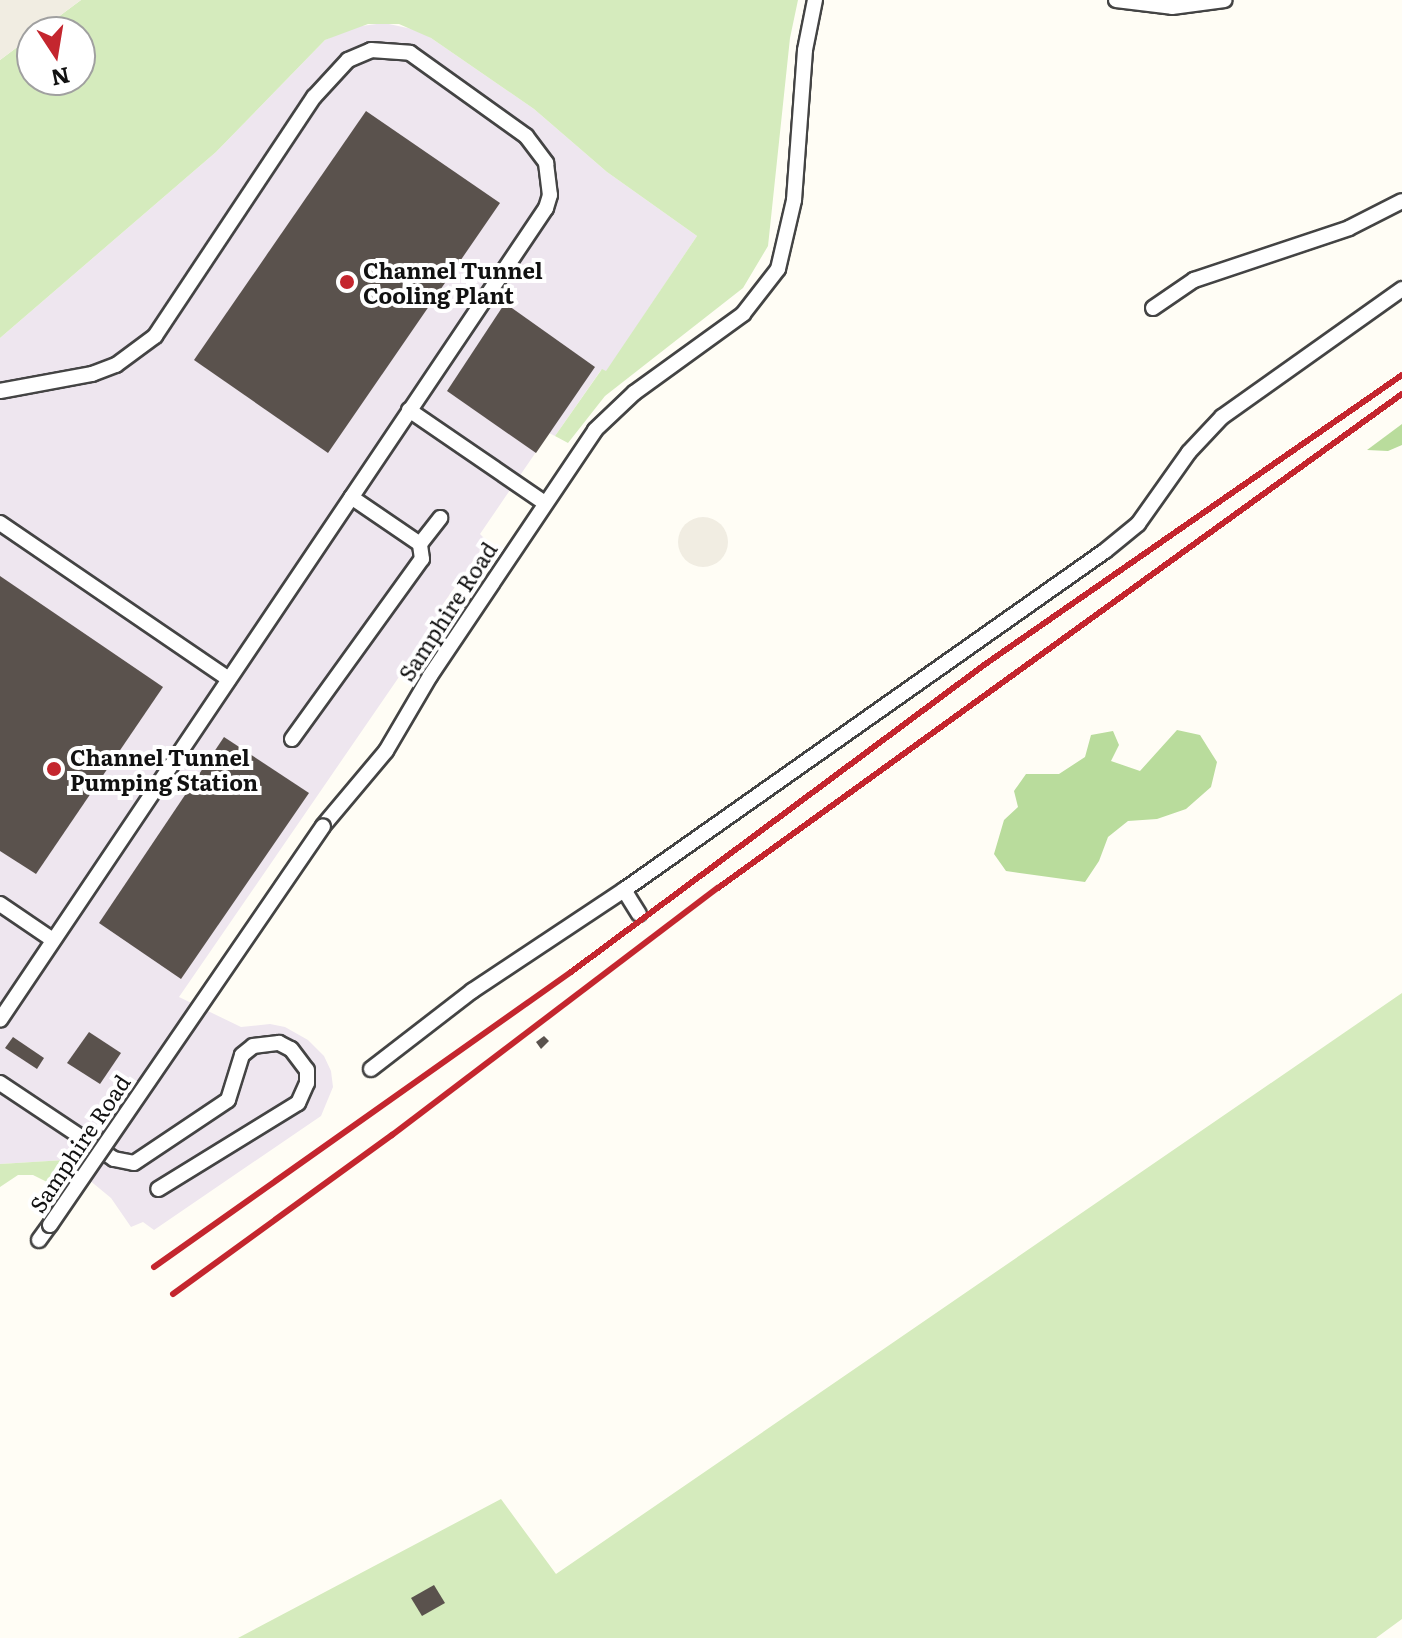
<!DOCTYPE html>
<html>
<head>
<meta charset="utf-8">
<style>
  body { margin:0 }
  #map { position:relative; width:1402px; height:1638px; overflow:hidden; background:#fffdf5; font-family:Literata,serif }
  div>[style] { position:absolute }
  .industrial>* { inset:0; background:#eee6ef }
  .green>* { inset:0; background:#d5ebbd }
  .forest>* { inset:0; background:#b9dc9c }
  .plaza>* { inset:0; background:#f1ede2 }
  .round { border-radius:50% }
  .building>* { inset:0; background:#5a524d }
  .roads { filter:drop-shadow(2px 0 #444) drop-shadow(-2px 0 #444) drop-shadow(0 2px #444) drop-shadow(0 -2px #444) }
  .service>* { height:14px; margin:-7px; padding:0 7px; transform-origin:7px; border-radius:7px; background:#fff }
  .rail>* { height:6px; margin:-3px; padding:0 3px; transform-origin:3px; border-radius:3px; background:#c4262e }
  .bridges { filter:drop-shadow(2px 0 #444) drop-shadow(-2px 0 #444) drop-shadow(0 2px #444) drop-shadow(0 -2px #444) }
  .service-bridge>* { height:14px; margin:-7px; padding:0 7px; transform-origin:7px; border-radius:7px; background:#fff }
  .dots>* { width:22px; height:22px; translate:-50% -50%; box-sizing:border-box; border:4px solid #fff; border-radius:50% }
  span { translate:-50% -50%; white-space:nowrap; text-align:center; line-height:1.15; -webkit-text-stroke:8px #fff; paint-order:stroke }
  .poi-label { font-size:22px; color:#111; font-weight:700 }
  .left { translate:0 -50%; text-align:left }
  .street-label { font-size:22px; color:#111 }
  .north { position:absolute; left:16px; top:16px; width:80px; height:80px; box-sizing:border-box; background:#fff; border:2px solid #a0a0a0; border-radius:50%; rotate:168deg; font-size:22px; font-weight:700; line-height:32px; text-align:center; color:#111 }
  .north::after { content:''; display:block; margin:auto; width:28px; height:36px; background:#c4262e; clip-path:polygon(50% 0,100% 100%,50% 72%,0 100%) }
</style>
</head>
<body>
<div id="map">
  <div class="industrial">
    <div style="clip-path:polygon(384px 23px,417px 30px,431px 38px,534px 109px,607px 172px,697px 236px,606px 372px,601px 370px,555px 436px,549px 433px,480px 534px,487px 541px,441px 607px,445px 610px,179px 997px,241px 1027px,270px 1024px,285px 1027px,308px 1040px,324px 1056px,331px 1071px,333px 1087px,321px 1116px,154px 1230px,143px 1222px,131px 1227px,111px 1198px,65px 1160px,0 1164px,0 338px,216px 152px,325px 40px,354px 27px)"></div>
  </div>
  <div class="green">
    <div style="clip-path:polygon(81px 0,798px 0,790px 38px,768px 246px,743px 288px,605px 396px,568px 443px,555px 436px,602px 369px,606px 371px,697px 236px,607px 172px,534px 109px,431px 38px,399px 24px,368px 24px,325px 40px,216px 152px,0 338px,0 60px,32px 36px,32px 80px,80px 80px,80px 32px,38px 32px)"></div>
    <div style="clip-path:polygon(1402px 993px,1402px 1619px,1376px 1638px,238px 1638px,501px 1499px,556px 1574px)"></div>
    <div style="clip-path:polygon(65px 1160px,47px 1182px,33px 1175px,18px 1175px,0 1187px,0 1164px)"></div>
  </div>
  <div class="forest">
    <div style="clip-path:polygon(1402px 424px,1402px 445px,1388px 451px,1367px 450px)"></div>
    <div style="clip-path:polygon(1177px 730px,1200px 735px,1217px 762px,1211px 787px,1186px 809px,1157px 819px,1128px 821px,1108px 837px,1099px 861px,1085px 882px,1006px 871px,994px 854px,1004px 820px,1018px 807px,1014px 791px,1026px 774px,1059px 774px,1085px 757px,1091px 735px,1113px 731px,1119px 745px,1111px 761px,1140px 771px)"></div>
  </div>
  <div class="plaza">
    <div style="clip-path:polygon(0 0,81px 0,38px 32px,32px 32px,32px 36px,0 60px)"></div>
    <div class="round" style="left:678px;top:517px;width:50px;height:50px"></div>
  </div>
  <div class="building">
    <div style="clip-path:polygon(366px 111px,500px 203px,328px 453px,194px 360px)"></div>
    <div style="clip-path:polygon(505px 303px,595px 367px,536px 453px,447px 391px)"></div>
    <div style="clip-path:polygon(0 576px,163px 687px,36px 874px,0 851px)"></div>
    <div style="clip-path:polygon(224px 737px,309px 793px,181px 979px,99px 923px)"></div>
    <div style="clip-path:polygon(89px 1032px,121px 1053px,100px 1084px,67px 1063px)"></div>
    <div style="clip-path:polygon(544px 1036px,549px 1041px,541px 1049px,536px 1042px)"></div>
    <div style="clip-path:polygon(13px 1037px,44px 1058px,37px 1069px,5px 1048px)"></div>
    <div style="clip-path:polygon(434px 1585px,445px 1603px,422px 1616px,411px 1598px)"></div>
  </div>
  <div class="roads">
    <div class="service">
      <div style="left:1116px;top:0;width:56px;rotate:7.1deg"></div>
      <div style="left:1172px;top:7px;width:53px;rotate:-7.5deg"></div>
      <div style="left:1153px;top:308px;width:50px;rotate:-34.3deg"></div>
      <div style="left:1194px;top:280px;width:163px;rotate:-18.5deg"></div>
      <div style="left:1349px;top:228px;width:59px;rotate:-27deg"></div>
      <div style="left:0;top:391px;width:94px;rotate:-10.5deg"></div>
      <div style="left:92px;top:374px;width:26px;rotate:-21deg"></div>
      <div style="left:116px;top:365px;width:49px;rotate:-36.6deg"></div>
      <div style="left:155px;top:336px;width:287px;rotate:-56.4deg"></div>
      <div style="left:314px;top:97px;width:50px;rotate:-47.4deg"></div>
      <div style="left:348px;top:60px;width:25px;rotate:-23deg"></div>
      <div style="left:371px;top:50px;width:39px;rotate:4deg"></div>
      <div style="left:410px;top:53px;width:143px;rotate:35.6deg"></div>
      <div style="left:526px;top:136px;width:34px;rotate:53deg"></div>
      <div style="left:546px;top:163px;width:32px;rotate:83deg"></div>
      <div style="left:550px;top:195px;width:14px;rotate:107deg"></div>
      <div style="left:546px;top:208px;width:978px;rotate:123.92deg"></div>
      <div style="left:409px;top:410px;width:165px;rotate:34.4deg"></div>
      <div style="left:0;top:523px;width:277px;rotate:34.3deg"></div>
      <div style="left:420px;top:544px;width:33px;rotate:-52deg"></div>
      <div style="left:292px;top:739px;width:222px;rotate:-54.2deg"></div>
      <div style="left:422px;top:559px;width:15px;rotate:-98deg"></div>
      <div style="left:420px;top:544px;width:83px;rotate:-145.7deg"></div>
      <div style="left:323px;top:826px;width:98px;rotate:-50deg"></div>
      <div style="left:386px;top:751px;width:87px;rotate:-59.6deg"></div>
      <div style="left:430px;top:676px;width:296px;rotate:-56.1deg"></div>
      <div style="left:595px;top:430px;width:54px;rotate:-43.5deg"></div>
      <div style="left:634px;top:393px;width:135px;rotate:-35.9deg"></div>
      <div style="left:743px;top:314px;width:57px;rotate:-52.1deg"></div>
      <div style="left:778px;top:269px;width:71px;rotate:-76.9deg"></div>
      <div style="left:794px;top:200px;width:150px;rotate:-85.8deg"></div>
      <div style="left:805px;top:50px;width:51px;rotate:-78.7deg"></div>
      <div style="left:624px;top:890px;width:28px;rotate:58deg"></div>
      <div style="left:0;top:904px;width:64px;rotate:34.2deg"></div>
      <div style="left:371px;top:1069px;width:128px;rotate:-37.7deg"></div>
      <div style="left:472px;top:991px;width:182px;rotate:-33.6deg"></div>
      <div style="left:624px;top:890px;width:588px;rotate:-35.18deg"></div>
      <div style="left:1105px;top:551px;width:43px;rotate:-39.3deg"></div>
      <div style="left:1138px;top:524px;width:88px;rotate:-54.7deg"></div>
      <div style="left:1189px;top:452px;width:48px;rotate:-46.7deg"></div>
      <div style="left:1222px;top:417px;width:221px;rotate:-35.4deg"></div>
      <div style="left:0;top:1083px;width:137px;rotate:33.7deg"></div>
      <div style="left:114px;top:1159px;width:20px;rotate:11deg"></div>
      <div style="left:134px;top:1163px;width:113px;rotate:-33.8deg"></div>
      <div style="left:228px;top:1100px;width:47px;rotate:-72.7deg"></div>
      <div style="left:242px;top:1055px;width:14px;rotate:-39deg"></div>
      <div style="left:253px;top:1046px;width:26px;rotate:-7deg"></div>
      <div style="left:279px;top:1043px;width:13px;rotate:27deg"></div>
      <div style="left:291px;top:1049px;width:26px;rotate:53deg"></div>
      <div style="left:307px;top:1070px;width:13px;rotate:90deg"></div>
      <div style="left:307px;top:1083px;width:22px;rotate:114deg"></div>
      <div style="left:298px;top:1103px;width:164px;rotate:148.4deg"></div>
      <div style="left:39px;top:1240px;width:19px;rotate:-54deg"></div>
    </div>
  </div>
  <div class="rail">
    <div style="left:154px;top:1267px;width:511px;rotate:-35.28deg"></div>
    <div style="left:571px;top:972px;width:515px;rotate:-36.62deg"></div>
    <div style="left:984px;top:665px;width:509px;rotate:-34.75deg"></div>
    <div style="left:173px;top:1294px;width:271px;rotate:-36deg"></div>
    <div style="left:392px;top:1135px;width:409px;rotate:-37.2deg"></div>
    <div style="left:718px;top:888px;width:844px;rotate:-35.84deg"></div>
  </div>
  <div class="bridges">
    <div class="service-bridge">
      <div style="left:50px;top:1225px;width:483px;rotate:-55.6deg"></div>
    </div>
  </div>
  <div class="dots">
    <div style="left:347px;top:282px;background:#c4262e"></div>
    <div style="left:54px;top:769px;background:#c4262e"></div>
  </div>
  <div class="poi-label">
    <span class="left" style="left:363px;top:282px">Channel Tunnel<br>Cooling Plant</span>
    <span class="left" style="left:70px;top:769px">Channel Tunnel<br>Pumping Station</span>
  </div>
  <div class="street-label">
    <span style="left:447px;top:611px;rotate:-57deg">Samphire Road</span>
    <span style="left:79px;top:1143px;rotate:-56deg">Samphire Road</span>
  </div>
  <div class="north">N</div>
</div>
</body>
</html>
